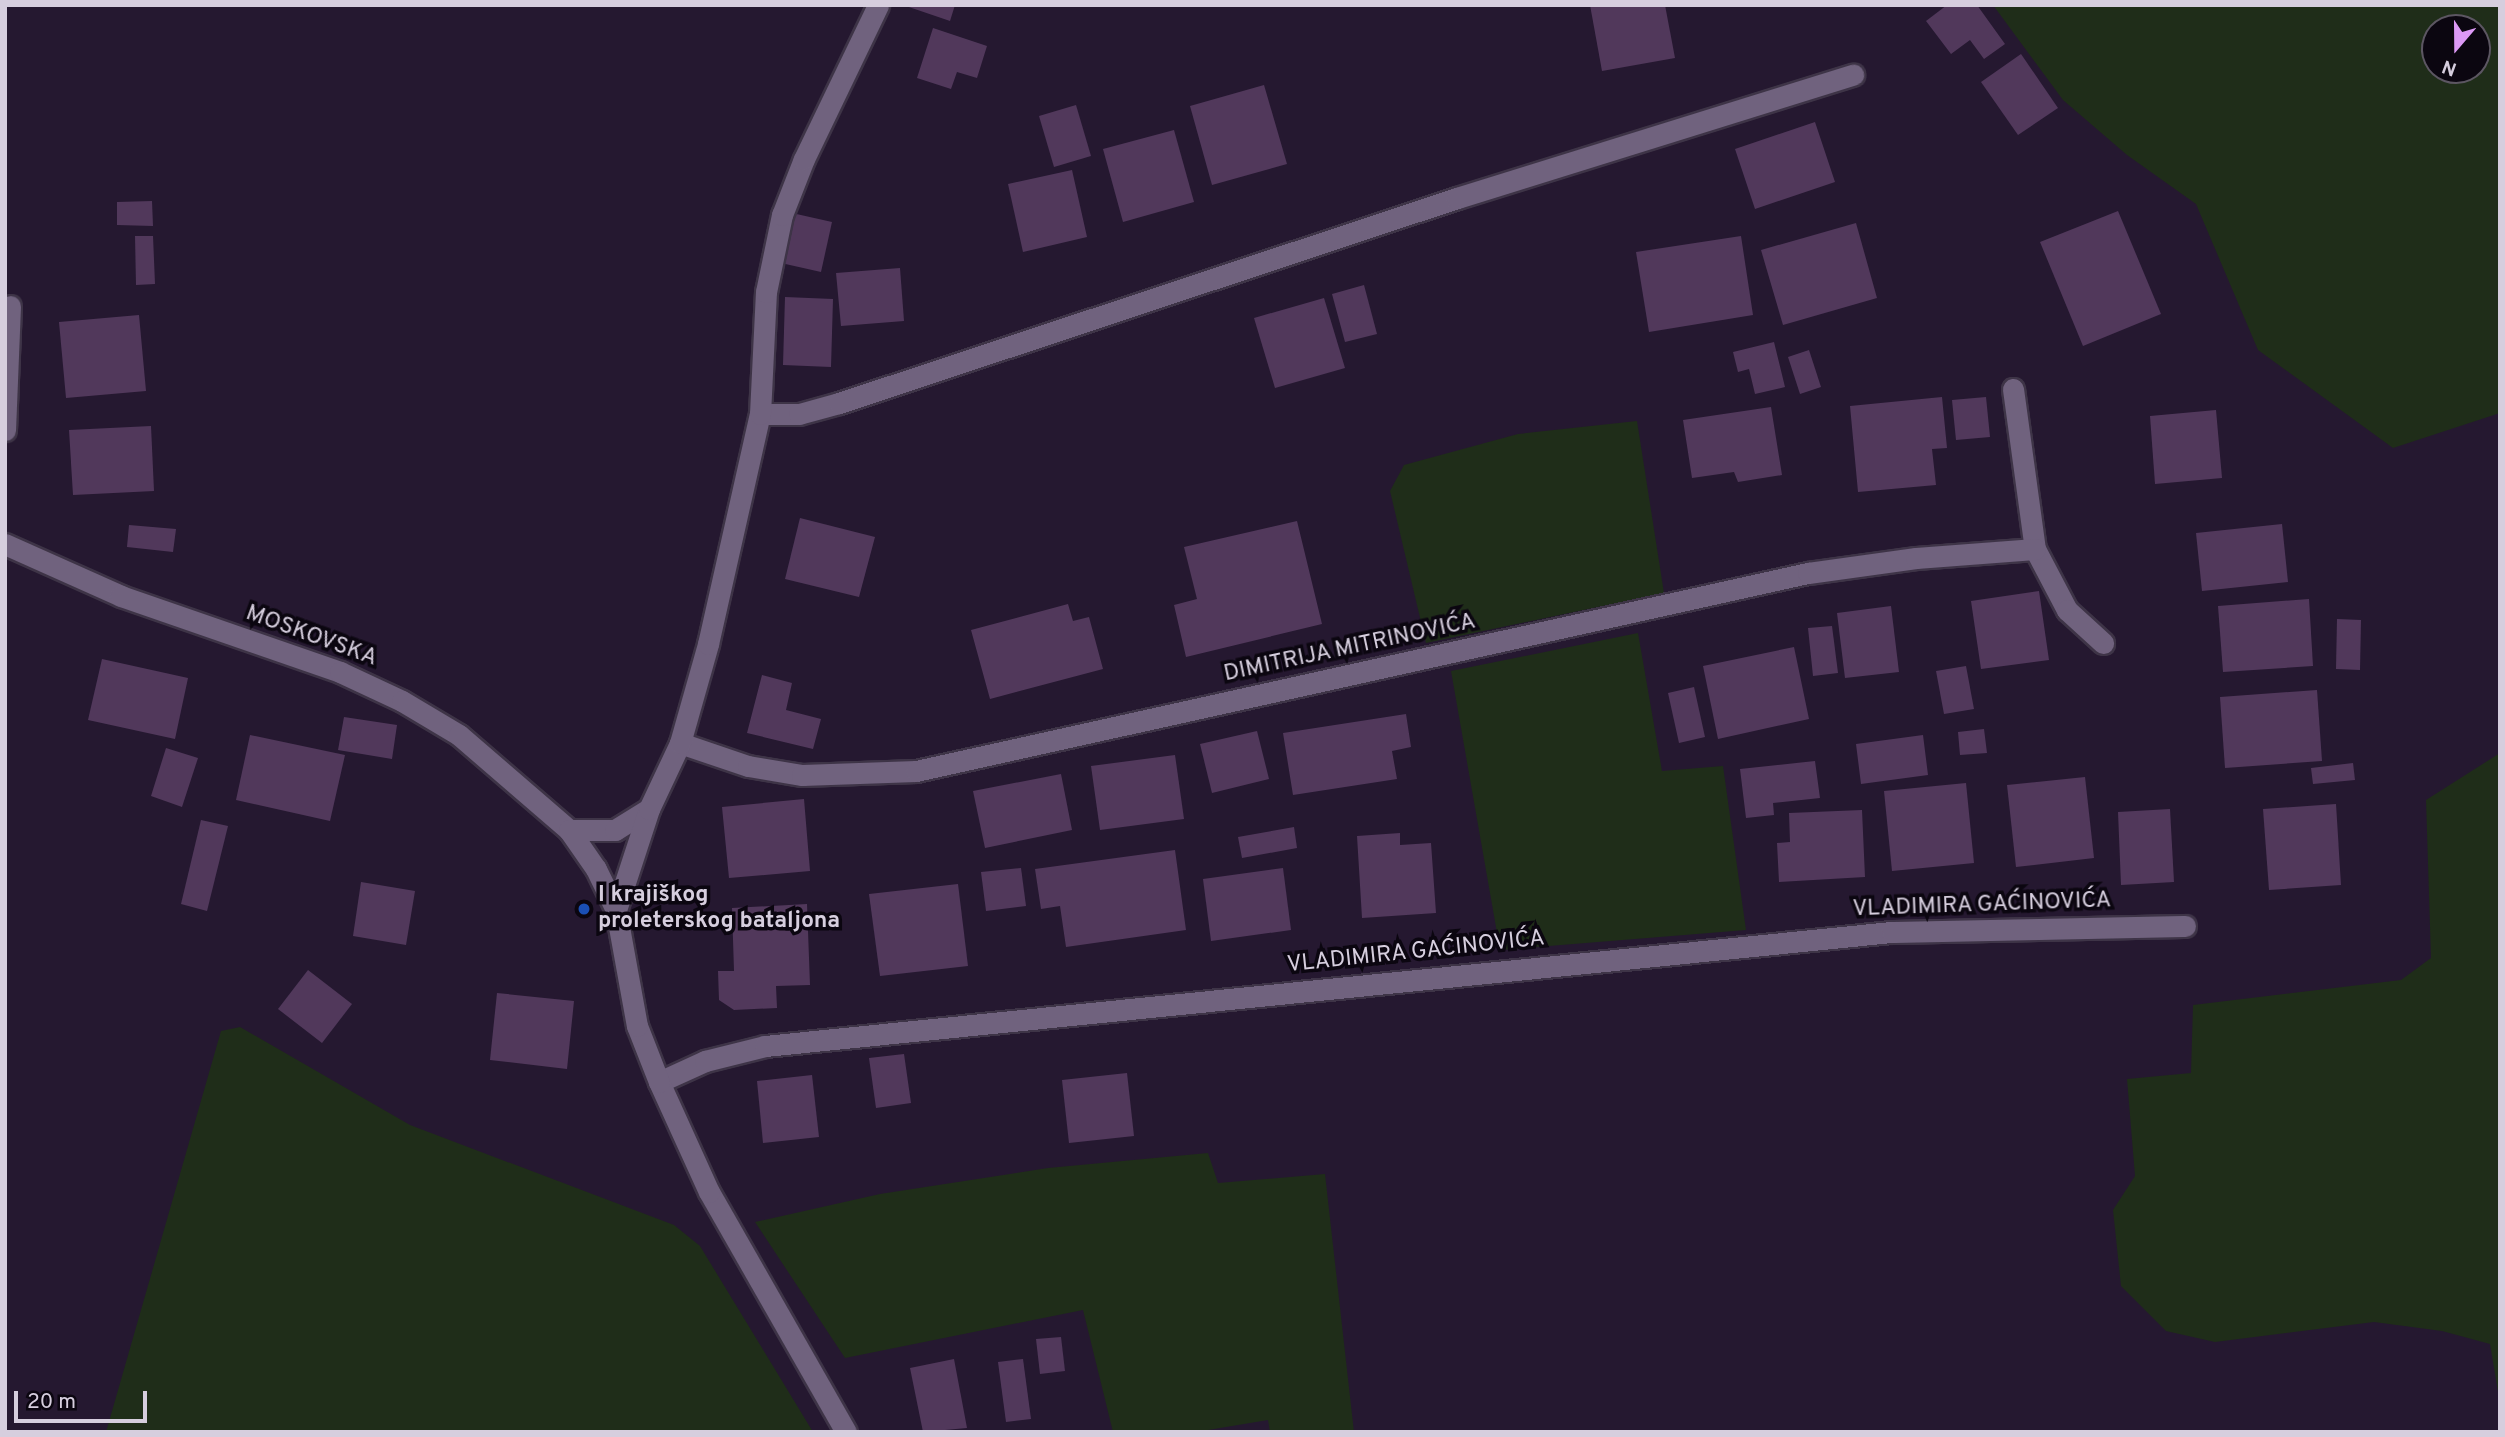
<!DOCTYPE html>
<html>
<head>
<meta charset="utf-8">
<style>
  body { margin:0 }
  #map { position:relative; width:2505px; height:1437px; overflow:hidden; background:#251830; font-family:Overpass,sans-serif }
  div>[style] { position:absolute }
  .green>* { inset:0; background:#1f2d19 }
  .building>* { inset:0; background:#51385b }
  .roads { filter:drop-shadow(2px 0 #3e3447) drop-shadow(-2px 0 #3e3447) drop-shadow(0 2px #3e3447) drop-shadow(0 -2px #3e3447) }
  .street>* { height:21px; margin:-10.5px; padding:0 10.5px; transform-origin:10.5px; border-radius:10.5px; background:#70627e }
  .dots>* { width:19px; height:19px; translate:-50% -50%; box-sizing:border-box; border:4px solid #0b0610; border-radius:50% }
  span { translate:-50% -50%; white-space:nowrap; text-align:center; line-height:1.15; -webkit-text-stroke:7px #0b0610; paint-order:stroke }
  .street-label { font-size:23px; color:#d6cede }
  .poi-label { font-size:23px; color:#d6cede; font-weight:700 }
  .left { translate:0 -50%; text-align:left }
  .frame { position:absolute; inset:0; border:7px solid #d6cede; pointer-events:none }
  .north { position:absolute; left:2421px; top:14px; width:70px; height:70px; box-sizing:border-box; background:#0b0610; border:2px solid #5c5662; border-radius:50%; rotate:200deg; font-size:19px; font-weight:700; line-height:28px; text-align:center; color:#d6cede }
  .north::after { content:''; display:block; margin:auto; width:24px; height:32px; background:#dc99f5; clip-path:polygon(50% 0,100% 100%,50% 72%,0 100%) }
  .scale { position:absolute; left:14px; top:1391px; width:133px; height:32px; box-sizing:border-box; border:4px solid #d6cede; border-top:0; padding-left:9px; font-size:21px; line-height:24px; white-space:nowrap; color:#d6cede; -webkit-text-stroke:5px #0b0610; paint-order:stroke }
</style>
</head>
<body>
<div id="map">
  <div class="green">
    <div style="clip-path:polygon(evenodd,1993px 5px,2500px 5px,2500px 413px,2393px 448px,2258px 350px,2196px 204px,2127px 155px,2063px 100px,1993px 5px,2435px 28px,2477px 28px,2477px 70px,2435px 70px,2435px 28px)"></div>
    <div style="clip-path:polygon(1637px 421px,1664px 593px,1426px 643px,1390px 491px,1404px 465px,1518px 434px)"></div>
    <div style="clip-path:polygon(1638px 633px,1662px 771px,1723px 766px,1746px 930px,1500px 950px,1451px 671px)"></div>
    <div style="clip-path:polygon(2500px 753px,2500px 1404px,2490px 1344px,2442px 1331px,2374px 1322px,2215px 1342px,2166px 1331px,2121px 1286px,2113px 1210px,2135px 1176px,2127px 1079px,2191px 1073px,2193px 1005px,2401px 980px,2431px 958px,2426px 800px)"></div>
    <div style="clip-path:polygon(240px 1027px,410px 1125px,674px 1225px,700px 1246px,813px 1432px,106px 1432px,221px 1031px)"></div>
    <div style="clip-path:polygon(1208px 1153px,1218px 1183px,1325px 1174px,1354px 1432px,1270px 1432px,1268px 1420px,1196px 1432px,1113px 1432px,1083px 1310px,845px 1358px,755px 1222px,880px 1194px,1048px 1168px)"></div>
  </div>
  <div class="building">
    <div style="clip-path:polygon(903px 5px,955px 5px,950px 21px)"></div>
    <div style="clip-path:polygon(1590px 5px,1665px 5px,1675px 58px,1602px 71px)"></div>
    <div style="clip-path:polygon(1947px 5px,1977px 5px,2005px 44px,1984px 59px,1970px 40px,1951px 54px,1926px 21px)"></div>
    <div style="clip-path:polygon(933px 28px,987px 46px,977px 78px,957px 72px,951px 89px,917px 78px)"></div>
    <div style="clip-path:polygon(2021px 54px,2058px 108px,2018px 135px,1981px 82px)"></div>
    <div style="clip-path:polygon(1264px 85px,1287px 164px,1212px 185px,1190px 106px)"></div>
    <div style="clip-path:polygon(1076px 105px,1091px 156px,1054px 167px,1039px 116px)"></div>
    <div style="clip-path:polygon(1815px 122px,1835px 182px,1755px 209px,1735px 149px)"></div>
    <div style="clip-path:polygon(1174px 130px,1194px 202px,1123px 222px,1103px 149px)"></div>
    <div style="clip-path:polygon(1072px 170px,1087px 237px,1023px 252px,1008px 184px)"></div>
    <div style="clip-path:polygon(152px 201px,153px 226px,117px 225px,117px 202px)"></div>
    <div style="clip-path:polygon(2118px 211px,2161px 314px,2083px 346px,2040px 242px)"></div>
    <div style="clip-path:polygon(792px 213px,832px 222px,821px 272px,781px 263px)"></div>
    <div style="clip-path:polygon(1856px 223px,1877px 298px,1783px 325px,1761px 250px)"></div>
    <div style="clip-path:polygon(135px 236px,153px 236px,155px 284px,136px 285px)"></div>
    <div style="clip-path:polygon(1741px 236px,1753px 315px,1649px 332px,1636px 252px)"></div>
    <div style="clip-path:polygon(900px 268px,904px 321px,841px 326px,836px 273px)"></div>
    <div style="clip-path:polygon(1364px 285px,1377px 334px,1345px 342px,1332px 294px)"></div>
    <div style="clip-path:polygon(785px 297px,833px 299px,831px 367px,783px 365px)"></div>
    <div style="clip-path:polygon(1324px 298px,1345px 368px,1275px 388px,1254px 318px)"></div>
    <div style="clip-path:polygon(139px 315px,146px 391px,66px 398px,59px 322px)"></div>
    <div style="clip-path:polygon(1774px 342px,1785px 387px,1755px 394px,1749px 369px,1738px 372px,1733px 352px)"></div>
    <div style="clip-path:polygon(1809px 350px,1821px 387px,1800px 394px,1788px 357px)"></div>
    <div style="clip-path:polygon(1942px 397px,1947px 448px,1932px 449px,1936px 485px,1858px 492px,1850px 406px)"></div>
    <div style="clip-path:polygon(1986px 397px,1990px 437px,1956px 440px,1952px 400px)"></div>
    <div style="clip-path:polygon(1771px 407px,1782px 475px,1738px 482px,1734px 472px,1692px 478px,1683px 420px)"></div>
    <div style="clip-path:polygon(2216px 410px,2222px 478px,2155px 484px,2150px 416px)"></div>
    <div style="clip-path:polygon(151px 426px,154px 491px,73px 495px,69px 430px)"></div>
    <div style="clip-path:polygon(800px 518px,875px 537px,859px 597px,785px 579px)"></div>
    <div style="clip-path:polygon(1297px 521px,1322px 624px,1186px 657px,1174px 605px,1197px 599px,1184px 547px)"></div>
    <div style="clip-path:polygon(2282px 524px,2288px 582px,2202px 591px,2196px 533px)"></div>
    <div style="clip-path:polygon(129px 525px,176px 529px,173px 552px,127px 547px)"></div>
    <div style="clip-path:polygon(2039px 591px,2049px 660px,1981px 669px,1971px 601px)"></div>
    <div style="clip-path:polygon(2309px 599px,2313px 666px,2223px 672px,2218px 606px)"></div>
    <div style="clip-path:polygon(1068px 604px,1073px 621px,1089px 617px,1103px 669px,990px 699px,971px 630px)"></div>
    <div style="clip-path:polygon(1891px 606px,1899px 672px,1845px 678px,1837px 613px)"></div>
    <div style="clip-path:polygon(2337px 619px,2361px 620px,2360px 670px,2336px 669px)"></div>
    <div style="clip-path:polygon(1832px 626px,1838px 673px,1813px 676px,1808px 628px)"></div>
    <div style="clip-path:polygon(1794px 647px,1809px 719px,1718px 739px,1703px 666px)"></div>
    <div style="clip-path:polygon(102px 659px,188px 678px,175px 739px,88px 720px)"></div>
    <div style="clip-path:polygon(1966px 666px,1974px 709px,1944px 714px,1936px 671px)"></div>
    <div style="clip-path:polygon(762px 675px,792px 683px,786px 710px,821px 719px,813px 749px,747px 733px)"></div>
    <div style="clip-path:polygon(1694px 687px,1705px 737px,1679px 743px,1668px 693px)"></div>
    <div style="clip-path:polygon(2317px 690px,2322px 761px,2225px 768px,2220px 697px)"></div>
    <div style="clip-path:polygon(1406px 714px,1411px 747px,1392px 751px,1397px 779px,1293px 795px,1283px 733px)"></div>
    <div style="clip-path:polygon(344px 717px,397px 725px,392px 759px,338px 750px)"></div>
    <div style="clip-path:polygon(1984px 729px,1987px 753px,1960px 755px,1958px 732px)"></div>
    <div style="clip-path:polygon(1257px 731px,1269px 779px,1212px 793px,1200px 744px)"></div>
    <div style="clip-path:polygon(250px 735px,345px 755px,330px 821px,236px 800px)"></div>
    <div style="clip-path:polygon(1923px 735px,1928px 775px,1861px 784px,1856px 744px)"></div>
    <div style="clip-path:polygon(166px 748px,198px 758px,182px 807px,151px 796px)"></div>
    <div style="clip-path:polygon(1175px 755px,1184px 819px,1100px 830px,1091px 766px)"></div>
    <div style="clip-path:polygon(1815px 761px,1820px 798px,1773px 803px,1774px 815px,1746px 818px,1740px 769px)"></div>
    <div style="clip-path:polygon(2353px 763px,2355px 780px,2313px 784px,2311px 768px)"></div>
    <div style="clip-path:polygon(1061px 774px,1072px 830px,985px 848px,973px 791px)"></div>
    <div style="clip-path:polygon(2085px 777px,2094px 858px,2016px 867px,2007px 785px)"></div>
    <div style="clip-path:polygon(1966px 783px,1974px 863px,1892px 871px,1884px 791px)"></div>
    <div style="clip-path:polygon(804px 799px,810px 871px,729px 878px,722px 807px)"></div>
    <div style="clip-path:polygon(2336px 804px,2341px 885px,2269px 890px,2263px 809px)"></div>
    <div style="clip-path:polygon(2170px 809px,2174px 882px,2121px 885px,2118px 812px)"></div>
    <div style="clip-path:polygon(1862px 810px,1865px 877px,1779px 882px,1777px 843px,1790px 842px,1789px 813px)"></div>
    <div style="clip-path:polygon(201px 820px,228px 826px,207px 911px,181px 904px)"></div>
    <div style="clip-path:polygon(1294px 827px,1297px 848px,1242px 858px,1238px 837px)"></div>
    <div style="clip-path:polygon(1400px 833px,1400px 845px,1431px 843px,1436px 913px,1362px 918px,1357px 836px)"></div>
    <div style="clip-path:polygon(1175px 850px,1186px 930px,1066px 947px,1060px 906px,1041px 909px,1035px 869px)"></div>
    <div style="clip-path:polygon(1021px 868px,1026px 906px,986px 911px,981px 872px)"></div>
    <div style="clip-path:polygon(1283px 868px,1291px 930px,1211px 941px,1203px 879px)"></div>
    <div style="clip-path:polygon(361px 882px,415px 891px,406px 945px,353px 936px)"></div>
    <div style="clip-path:polygon(958px 884px,968px 966px,880px 976px,869px 894px)"></div>
    <div style="clip-path:polygon(807px 904px,810px 985px,776px 986px,777px 1008px,734px 1010px,719px 1000px,718px 971px,734px 971px,732px 908px)"></div>
    <div style="clip-path:polygon(308px 970px,352px 1004px,322px 1043px,278px 1009px)"></div>
    <div style="clip-path:polygon(497px 993px,574px 1001px,567px 1069px,490px 1060px)"></div>
    <div style="clip-path:polygon(904px 1054px,911px 1103px,876px 1108px,869px 1058px)"></div>
    <div style="clip-path:polygon(1127px 1073px,1134px 1136px,1069px 1143px,1062px 1080px)"></div>
    <div style="clip-path:polygon(812px 1075px,819px 1137px,763px 1143px,757px 1081px)"></div>
    <div style="clip-path:polygon(1061px 1337px,1065px 1371px,1040px 1374px,1036px 1339px)"></div>
    <div style="clip-path:polygon(954px 1359px,967px 1428px,923px 1432px,910px 1368px)"></div>
    <div style="clip-path:polygon(1023px 1359px,1031px 1419px,1006px 1422px,998px 1362px)"></div>
  </div>
  <div class="roads">
    <div class="street">
      <div style="left:2013px;top:389px;width:162px;rotate:82.2deg"></div>
      <div style="left:2035px;top:549px;width:69px;rotate:62.3deg"></div>
      <div style="left:2067px;top:610px;width:49px;rotate:42.5deg"></div>
      <div style="left:760px;top:414px;width:39px"></div>
      <div style="left:799px;top:414px;width:41px;rotate:-15.4deg"></div>
      <div style="left:839px;top:403px;width:651px;rotate:-18.35deg"></div>
      <div style="left:1457px;top:198px;width:415px;rotate:-17.3deg"></div>
      <div style="left:5px;top:430px;width:124px;rotate:-87.7deg"></div>
      <div style="left:5px;top:544px;width:127px;rotate:24.1deg"></div>
      <div style="left:121px;top:596px;width:232px;rotate:19.1deg"></div>
      <div style="left:340px;top:672px;width:68px;rotate:25.1deg"></div>
      <div style="left:402px;top:701px;width:66px;rotate:30.8deg"></div>
      <div style="left:459px;top:735px;width:145px;rotate:40.8deg"></div>
      <div style="left:569px;top:830px;width:47px;rotate:55.3deg"></div>
      <div style="left:596px;top:869px;width:46px;rotate:64deg"></div>
      <div style="left:680px;top:743px;width:72px;rotate:18.7deg"></div>
      <div style="left:748px;top:766px;width:55px;rotate:9.5deg"></div>
      <div style="left:802px;top:775px;width:114px;rotate:-2deg"></div>
      <div style="left:916px;top:771px;width:914px;rotate:-12.52deg"></div>
      <div style="left:1808px;top:573px;width:109px;rotate:-7.9deg"></div>
      <div style="left:1916px;top:558px;width:119px;rotate:-4.3deg"></div>
      <div style="left:569px;top:830px;width:46px"></div>
      <div style="left:615px;top:830px;width:40px;rotate:-32deg"></div>
      <div style="left:659px;top:1082px;width:51px;rotate:-24.5deg"></div>
      <div style="left:705px;top:1061px;width:62px;rotate:-14deg"></div>
      <div style="left:765px;top:1046px;width:1133px;rotate:-5.78deg"></div>
      <div style="left:1892px;top:932px;width:293px;rotate:-1.2deg"></div>
      <div style="left:846px;top:1432px;width:276px;rotate:-119.7deg"></div>
      <div style="left:709px;top:1192px;width:121px;rotate:-114.4deg"></div>
      <div style="left:659px;top:1082px;width:60px;rotate:-111.4deg"></div>
      <div style="left:637px;top:1026px;width:118px;rotate:-100.3deg"></div>
      <div style="left:616px;top:910px;width:106px;rotate:-71.9deg"></div>
      <div style="left:649px;top:809px;width:73px;rotate:-64.8deg"></div>
      <div style="left:680px;top:743px;width:103px;rotate:-74.2deg"></div>
      <div style="left:708px;top:644px;width:236px;rotate:-77.3deg"></div>
      <div style="left:760px;top:414px;width:122px;rotate:-87.2deg"></div>
      <div style="left:766px;top:292px;width:79px;rotate:-78.3deg"></div>
      <div style="left:782px;top:215px;width:60px;rotate:-68.6deg"></div>
      <div style="left:804px;top:159px;width:171px;rotate:-64.3deg"></div>
    </div>
  </div>
  <div class="dots">
    <div style="left:584px;top:909px;background:#1a4fb4"></div>
  </div>
  <div class="street-label">
    <span style="left:311px;top:637px;rotate:20deg">MOSKOVSKA</span>
    <span style="left:1350px;top:649px;rotate:-12deg">DIMITRIJA MITRINOVIĆA</span>
    <span style="left:1982px;top:906px;rotate:-2deg">VLADIMIRA GAĆINOVIĆA</span>
    <span style="left:1416px;top:953px;rotate:-6deg">VLADIMIRA GAĆINOVIĆA</span>
  </div>
  <div class="poi-label">
    <span class="left" style="left:598px;top:909px">I krajiškog<br>proleterskog bataljona</span>
  </div>
  <div class="frame"></div>
  <div class="north">N</div>
  <div class="scale">20 m</div>
</div>
</body>
</html>
